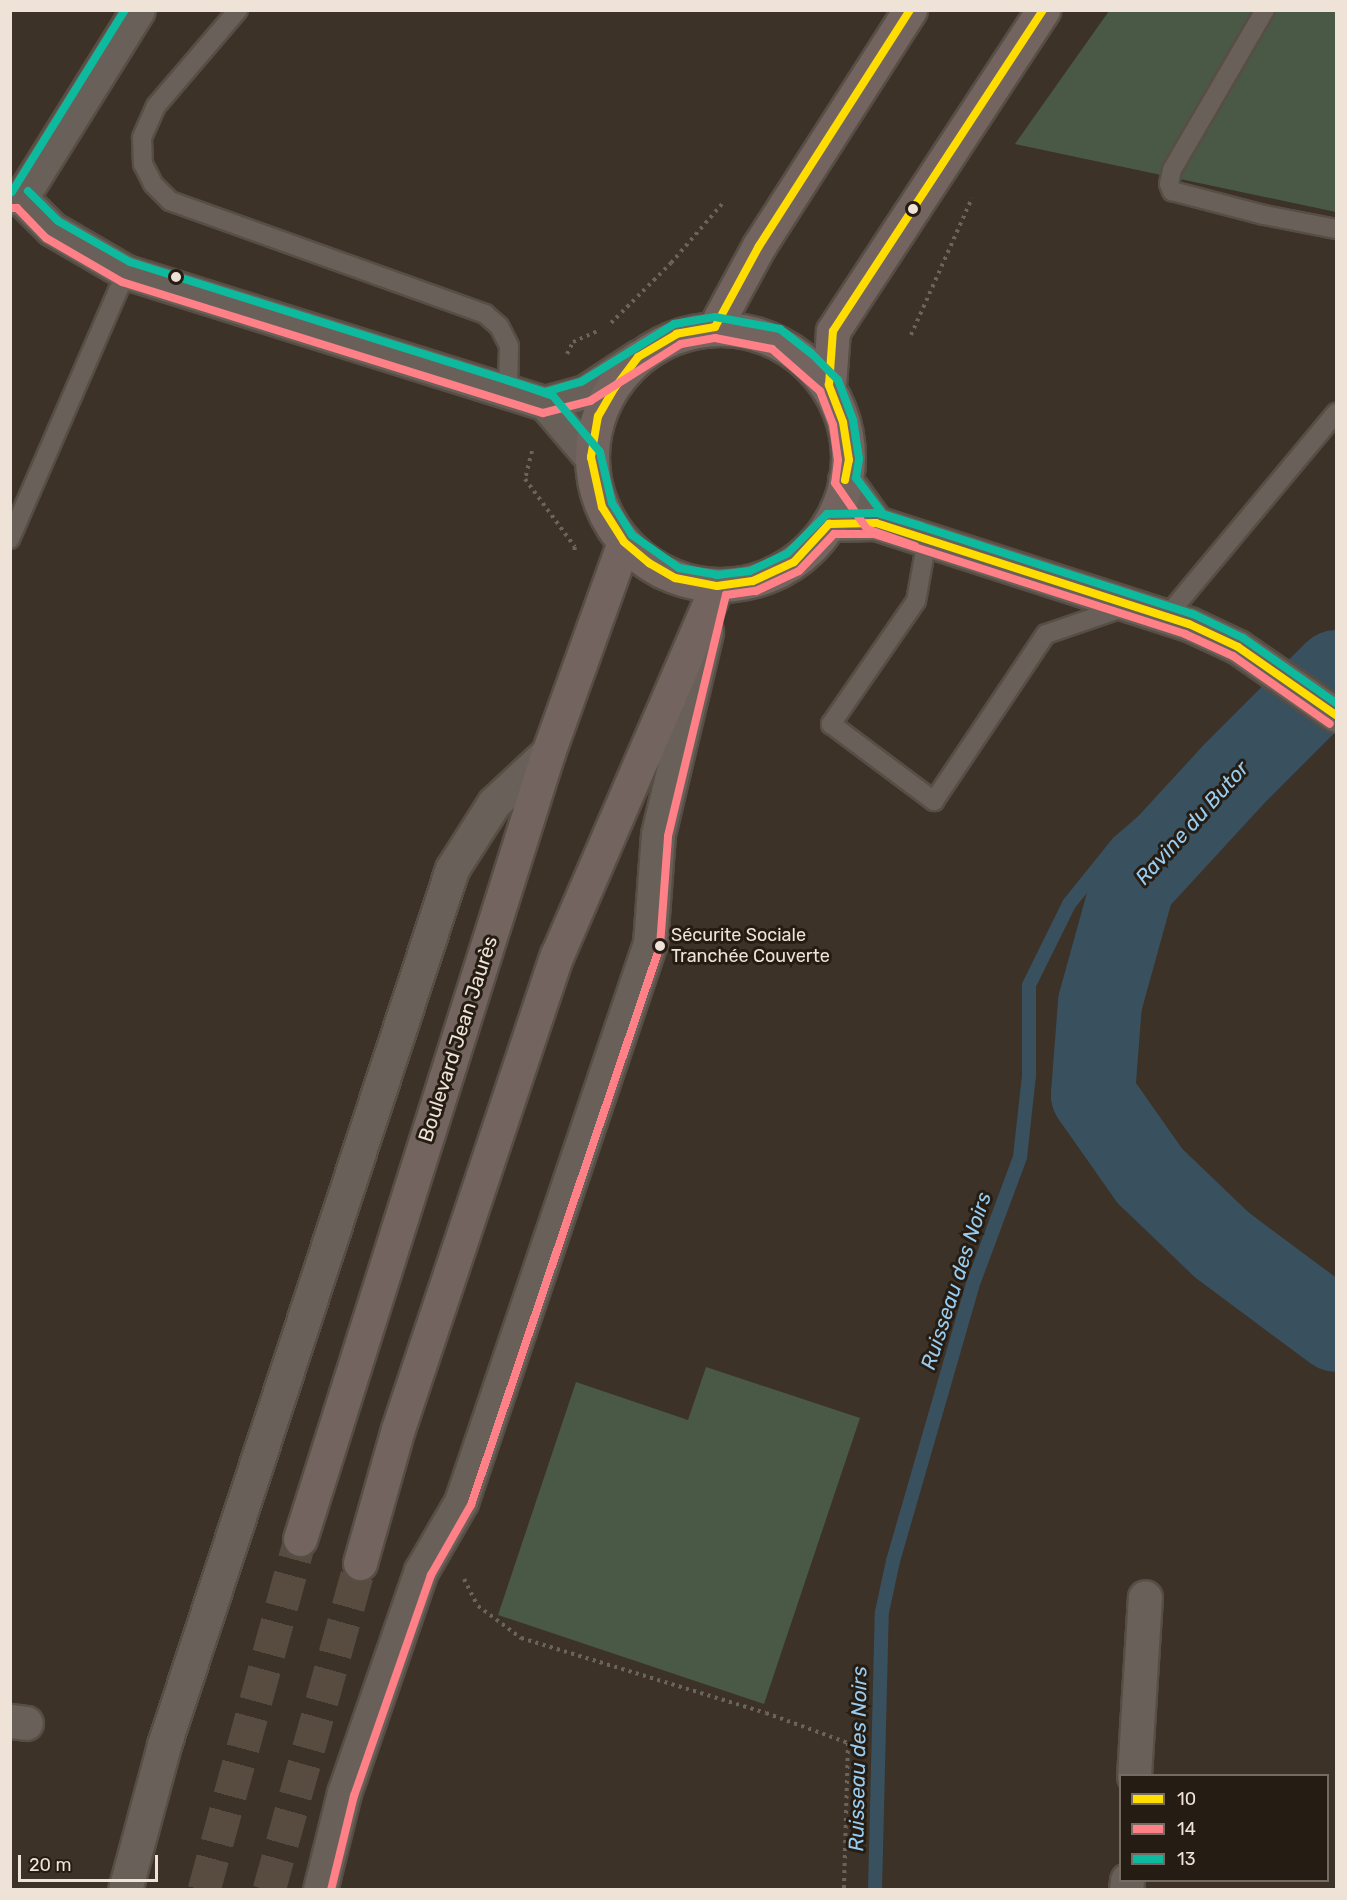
<!DOCTYPE html>
<html>
<head>
<meta charset="utf-8">
<style>
  body { margin:0 }
  #map { position:relative; width:1347px; height:1900px; overflow:hidden; background:#3d3227; font-family:Rubik,sans-serif }
  div>[style] { position:absolute }
  .green>* { inset:0; background:#495946 }
  .stream>* { height:14px; margin:-7px; padding:0 7px; transform-origin:7px; border-radius:7px; background:#39505f }
  .river>* { height:84px; margin:-42px; padding:0 42px; transform-origin:42px; border-radius:42px; background:#39505f }
  .primary-tunnel>* { height:33px; margin-top:-16.5px; transform-origin:0; background:repeating-linear-gradient(90deg,#584c41 0 33px,transparent 0 49px) }
  .path>* { height:4px; margin-top:-2px; transform-origin:0; background:repeating-linear-gradient(90deg,#6b635d 0 3px,transparent 0 7.5px) }
  .roads { filter:drop-shadow(2px 0 #574e45) drop-shadow(-2px 0 #574e45) drop-shadow(0 2px #574e45) drop-shadow(0 -2px #574e45) }
  .service>* { height:18px; margin:-9px; padding:0 9px; transform-origin:9px; border-radius:9px; background:#696159 }
  .minor>* { height:33px; margin:-16.5px; padding:0 16.5px; transform-origin:16.5px; border-radius:16.5px; background:#696159 }
  .tertiary>* { height:33px; margin:-16.5px; padding:0 16.5px; transform-origin:16.5px; border-radius:16.5px; background:#696159 }
  .primary>* { height:33px; margin:-16.5px; padding:0 16.5px; transform-origin:16.5px; border-radius:16.5px; background:#736460 }
  .primary>.ring { margin:-16.5px; padding:0; box-sizing:content-box; background:none; border:33px solid #736460; border-radius:50% }
  .bus-1>* { height:8px; margin:-4px; padding:0 4px; transform-origin:4px; border-radius:4px; background:#fd0 }
  .bus-2>* { height:8px; margin:-4px; padding:0 4px; transform-origin:4px; border-radius:4px; background:#ff8087 }
  .bus-3>* { height:8px; margin:-4px; padding:0 4px; transform-origin:4px; border-radius:4px; background:#0dba9d }
  .dots>* { width:16px; height:16px; translate:-50% -50%; box-sizing:border-box; border:3px solid #251c13; border-radius:50% }
  span { translate:-50% -50%; white-space:nowrap; text-align:center; line-height:1.15; -webkit-text-stroke:6px #251c13; paint-order:stroke }
  .bus-label { font-size:18px; color:#efe2d6 }
  .left { translate:0 -50%; text-align:left }
  .street-label { font-size:20px; color:#efe2d6 }
  .water-label { font-size:21px; color:#99ccef; font-style:italic }
  .frame { position:absolute; inset:0; border:12px solid #efe2d6; pointer-events:none }
  .legend { position:absolute; left:1119px; top:1774px; width:210px; height:108px; box-sizing:border-box; background:#251c13; border:2px solid #766b61; margin:0; padding:8px 10px; list-style:none; font-size:18px; color:#efe2d6 }
  .legend li { display:flex; align-items:center; gap:12px; height:30px }
  .legend b { width:30px; border:2px solid #766b61 }
  .scale { position:absolute; left:18px; top:1855px; width:140px; height:27px; box-sizing:border-box; border:3px solid #efe2d6; border-top:0; padding-left:8px; font-size:18px; line-height:21px; white-space:nowrap; color:#efe2d6; -webkit-text-stroke:4px #251c13; paint-order:stroke }
</style>
</head>
<body>
<div id="map">
  <div class="green">
    <div style="clip-path:polygon(1109px 11px,1336px 11px,1336px 212px,1015px 144px)"></div>
    <div style="clip-path:polygon(706px 1367px,860px 1418px,764px 1704px,498px 1615px,576px 1382px,688px 1420px)"></div>
  </div>
  <div class="stream">
    <div style="left:875px;top:1890px;width:278px;rotate:-88.6deg"></div>
    <div style="left:882px;top:1612px;width:52px;rotate:-77.8deg"></div>
    <div style="left:893px;top:1561px;width:291px;rotate:-73.9deg"></div>
    <div style="left:974px;top:1281px;width:132px;rotate:-69.6deg"></div>
    <div style="left:1020px;top:1157px;width:82px;rotate:-83.7deg"></div>
    <div style="left:1029px;top:1075px;width:90px;rotate:-90deg"></div>
    <div style="left:1029px;top:985px;width:90px;rotate:-63.7deg"></div>
    <div style="left:1069px;top:904px;width:78px;rotate:-51.2deg"></div>
    <div style="left:1118px;top:843px;width:50px;rotate:-41deg"></div>
    <div style="left:1156px;top:810px;width:87px;rotate:-25.1deg"></div>
  </div>
  <div class="river">
    <div style="left:1336px;top:672px;width:143px;rotate:135deg"></div>
    <div style="left:1235px;top:773px;width:151px;rotate:132.6deg"></div>
    <div style="left:1133px;top:884px;width:123px;rotate:105.5deg"></div>
    <div style="left:1100px;top:1003px;width:92px;rotate:94.4deg"></div>
    <div style="left:1093px;top:1095px;width:99px;rotate:54.9deg"></div>
    <div style="left:1150px;top:1176px;width:100px;rotate:43.8deg"></div>
    <div style="left:1222px;top:1245px;width:142px;rotate:36.7deg"></div>
  </div>
  <div class="primary-tunnel">
    <div style="left:204px;top:1890px;width:364px;rotate:-74.7deg"></div>
    <div style="left:269px;top:1890px;width:339px;rotate:-74.4deg"></div>
  </div>
  <div class="path">
    <div style="left:611px;top:323px;width:85px;rotate:-45deg"></div>
    <div style="left:671px;top:263px;width:78px;rotate:-49.2deg"></div>
    <div style="left:911px;top:335px;width:150px;rotate:-66deg"></div>
    <div style="left:567px;top:354px;width:13px;rotate:-63deg"></div>
    <div style="left:573px;top:342px;width:27px;rotate:-24deg"></div>
    <div style="left:532px;top:451px;width:29px;rotate:104deg"></div>
    <div style="left:525px;top:479px;width:84px;rotate:53.7deg"></div>
    <div style="left:575px;top:547px;width:5px;rotate:101deg"></div>
    <div style="left:464px;top:1579px;width:30px;rotate:63deg"></div>
    <div style="left:478px;top:1606px;width:54px;rotate:36.7deg"></div>
    <div style="left:521px;top:1638px;width:256px;rotate:17deg"></div>
    <div style="left:766px;top:1713px;width:87px;rotate:20.1deg"></div>
    <div style="left:848px;top:1743px;width:147px;rotate:91.6deg"></div>
  </div>
  <div class="roads">
    <div class="service">
      <div style="left:238px;top:10px;width:126px;rotate:130.5deg"></div>
      <div style="left:156px;top:106px;width:35px;rotate:114deg"></div>
      <div style="left:142px;top:138px;width:26px;rotate:88deg"></div>
      <div style="left:143px;top:164px;width:22px;rotate:63deg"></div>
      <div style="left:153px;top:184px;width:24px;rotate:45deg"></div>
      <div style="left:170px;top:201px;width:335px;rotate:19.7deg"></div>
      <div style="left:485px;top:314px;width:18px;rotate:41deg"></div>
      <div style="left:499px;top:326px;width:22px;rotate:63deg"></div>
      <div style="left:509px;top:346px;width:45px;rotate:91.3deg"></div>
      <div style="left:1265px;top:10px;width:185px;rotate:120.2deg"></div>
      <div style="left:1172px;top:170px;width:14px;rotate:102deg"></div>
      <div style="left:1169px;top:184px;width:8px;rotate:67deg"></div>
      <div style="left:1172px;top:191px;width:95px;rotate:14.6deg"></div>
      <div style="left:1264px;top:215px;width:73px;rotate:11deg"></div>
      <div style="left:10px;top:539px;width:291px;rotate:-66.5deg"></div>
      <div style="left:927px;top:540px;width:62px;rotate:100.2deg"></div>
      <div style="left:916px;top:601px;width:150px;rotate:124.6deg"></div>
      <div style="left:831px;top:724px;width:129px;rotate:36.8deg"></div>
      <div style="left:934px;top:801px;width:201px;rotate:-56.2deg"></div>
      <div style="left:1046px;top:634px;width:87px;rotate:-18.9deg"></div>
      <div style="left:1166px;top:617px;width:266px;rotate:-50.2deg"></div>
    </div>
    <div class="minor">
      <div style="left:21px;top:198px;width:221px;rotate:-58.1deg"></div>
      <div style="left:10px;top:1721px;width:16px;rotate:7deg"></div>
      <div style="left:1134px;top:1776px;width:179px;rotate:-86.5deg"></div>
      <div style="left:125px;top:1890px;width:150px;rotate:-74.9deg"></div>
      <div style="left:164px;top:1745px;width:922px;rotate:-71.8deg"></div>
      <div style="left:452px;top:869px;width:78px;rotate:-57.5deg"></div>
      <div style="left:494px;top:803px;width:74px;rotate:-42.8deg"></div>
      <div style="left:320px;top:1890px;width:100px;rotate:-76.1deg"></div>
      <div style="left:344px;top:1793px;width:235px;rotate:-70.9deg"></div>
      <div style="left:421px;top:1571px;width:80px;rotate:-59.9deg"></div>
      <div style="left:461px;top:1502px;width:590px;rotate:-71.32deg"></div>
      <div style="left:650px;top:943px;width:109px;rotate:-85.8deg"></div>
      <div style="left:658px;top:834px;width:208px;rotate:-76.6deg"></div>
      <div style="left:1126px;top:1890px;width:10px;rotate:-84deg"></div>
    </div>
    <div class="tertiary">
      <div style="left:10px;top:198px;width:11px"></div>
      <div style="left:21px;top:198px;width:44px;rotate:45deg"></div>
      <div style="left:52px;top:229px;width:86px;rotate:30.2deg"></div>
      <div style="left:126px;top:272px;width:439px;rotate:17.4deg"></div>
      <div style="left:545px;top:403px;width:71px;rotate:49.6deg"></div>
      <div style="left:545px;top:403px;width:41px;rotate:-15.4deg"></div>
      <div style="left:585px;top:392px;width:64px;rotate:-33.4deg"></div>
      <div style="left:845px;top:480px;width:53px;rotate:54.2deg"></div>
      <div style="left:829px;top:524px;width:47px;rotate:-1.2deg"></div>
      <div style="left:876px;top:523px;width:329px;rotate:17.9deg"></div>
      <div style="left:1189px;top:624px;width:54px;rotate:25.1deg"></div>
      <div style="left:1238px;top:647px;width:119px;rotate:34.8deg"></div>
    </div>
    <div class="primary">
      <div style="left:715px;top:327px;width:92px;rotate:-61.5deg"></div>
      <div style="left:759px;top:246px;width:280px;rotate:-57.4deg"></div>
      <div class="ring" style="left:592px;top:329px;width:223px;height:223px"></div>
      <div style="left:829px;top:385px;width:54px;rotate:-85.8deg"></div>
      <div style="left:833px;top:331px;width:384px;rotate:-56.8deg"></div>
      <div style="left:300px;top:1539px;width:824px;rotate:-72.49deg"></div>
      <div style="left:548px;top:753px;width:224px;rotate:-70.2deg"></div>
      <div style="left:360px;top:1563px;width:139px;rotate:-74.2deg"></div>
      <div style="left:398px;top:1429px;width:500px;rotate:-71.5deg"></div>
      <div style="left:557px;top:955px;width:402px;rotate:-66.6deg"></div>
    </div>
  </div>
  <div class="bus-1">
    <div style="left:910px;top:10px;width:280px;rotate:122.6deg"></div>
    <div style="left:759px;top:246px;width:92px;rotate:118.5deg"></div>
    <div style="left:715px;top:327px;width:39px;rotate:170deg"></div>
    <div style="left:677px;top:334px;width:45px;rotate:149.5deg"></div>
    <div style="left:638px;top:357px;width:38px;rotate:127deg"></div>
    <div style="left:615px;top:387px;width:34px;rotate:120deg"></div>
    <div style="left:598px;top:416px;width:42px;rotate:99.7deg"></div>
    <div style="left:591px;top:457px;width:51px;rotate:77.6deg"></div>
    <div style="left:602px;top:507px;width:41px;rotate:57.8deg"></div>
    <div style="left:624px;top:542px;width:33px;rotate:40deg"></div>
    <div style="left:649px;top:563px;width:30px;rotate:30deg"></div>
    <div style="left:675px;top:578px;width:43px;rotate:10.8deg"></div>
    <div style="left:717px;top:586px;width:36px;rotate:-8deg"></div>
    <div style="left:753px;top:581px;width:45px;rotate:-24.9deg"></div>
    <div style="left:794px;top:562px;width:52px;rotate:-47.4deg"></div>
    <div style="left:829px;top:524px;width:47px;rotate:-1.2deg"></div>
    <div style="left:876px;top:523px;width:329px;rotate:17.9deg"></div>
    <div style="left:1189px;top:624px;width:54px;rotate:25.1deg"></div>
    <div style="left:1238px;top:647px;width:119px;rotate:34.8deg"></div>
    <div style="left:845px;top:480px;width:20px;rotate:-79deg"></div>
    <div style="left:849px;top:460px;width:38px;rotate:-99deg"></div>
    <div style="left:843px;top:422px;width:40px;rotate:-111deg"></div>
    <div style="left:829px;top:385px;width:54px;rotate:-85.8deg"></div>
    <div style="left:833px;top:331px;width:384px;rotate:-56.8deg"></div>
  </div>
  <div class="bus-2">
    <div style="left:10px;top:208px;width:7px"></div>
    <div style="left:17px;top:208px;width:42px;rotate:46deg"></div>
    <div style="left:46px;top:238px;width:88px;rotate:30.1deg"></div>
    <div style="left:122px;top:282px;width:441px;rotate:17.3deg"></div>
    <div style="left:543px;top:413px;width:49px;rotate:-14.3deg"></div>
    <div style="left:590px;top:401px;width:107px;rotate:-32.1deg"></div>
    <div style="left:681px;top:344px;width:35px;rotate:-10deg"></div>
    <div style="left:715px;top:338px;width:58px;rotate:10.9deg"></div>
    <div style="left:772px;top:349px;width:64px;rotate:41.2deg"></div>
    <div style="left:820px;top:391px;width:36px;rotate:69deg"></div>
    <div style="left:833px;top:425px;width:35px;rotate:82deg"></div>
    <div style="left:838px;top:460px;width:23px;rotate:97deg"></div>
    <div style="left:835px;top:483px;width:56px;rotate:55.2deg"></div>
    <div style="left:867px;top:529px;width:51px;rotate:19.5deg"></div>
    <div style="left:331px;top:1890px;width:97px;rotate:-76.3deg"></div>
    <div style="left:354px;top:1796px;width:234px;rotate:-70.8deg"></div>
    <div style="left:431px;top:1575px;width:81px;rotate:-60.3deg"></div>
    <div style="left:471px;top:1505px;width:590px;rotate:-71.32deg"></div>
    <div style="left:660px;top:946px;width:110px;rotate:-85.8deg"></div>
    <div style="left:668px;top:836px;width:248px;rotate:-76.5deg"></div>
    <div style="left:726px;top:595px;width:30px;rotate:-8deg"></div>
    <div style="left:756px;top:591px;width:47px;rotate:-24.9deg"></div>
    <div style="left:799px;top:571px;width:51px;rotate:-46.6deg"></div>
    <div style="left:834px;top:534px;width:40px"></div>
    <div style="left:874px;top:534px;width:327px;rotate:17.8deg"></div>
    <div style="left:1185px;top:634px;width:53px;rotate:24.6deg"></div>
    <div style="left:1233px;top:656px;width:118px;rotate:35deg"></div>
  </div>
  <div class="bus-3">
    <div style="left:28px;top:191px;width:42px;rotate:45deg"></div>
    <div style="left:58px;top:221px;width:83px;rotate:29.7deg"></div>
    <div style="left:130px;top:262px;width:435px;rotate:17.4deg"></div>
    <div style="left:545px;top:392px;width:37px;rotate:-16deg"></div>
    <div style="left:581px;top:382px;width:110px;rotate:-31.9deg"></div>
    <div style="left:674px;top:324px;width:42px;rotate:-9.7deg"></div>
    <div style="left:715px;top:317px;width:66px;rotate:10.5deg"></div>
    <div style="left:780px;top:329px;width:39px;rotate:38deg"></div>
    <div style="left:811px;top:353px;width:38px;rotate:45deg"></div>
    <div style="left:838px;top:380px;width:43px;rotate:69.4deg"></div>
    <div style="left:853px;top:420px;width:39px;rotate:81deg"></div>
    <div style="left:859px;top:459px;width:19px;rotate:99deg"></div>
    <div style="left:856px;top:478px;width:45px;rotate:53.1deg"></div>
    <div style="left:883px;top:514px;width:326px;rotate:17.9deg"></div>
    <div style="left:1193px;top:614px;width:55px;rotate:25.6deg"></div>
    <div style="left:1243px;top:638px;width:113px;rotate:35deg"></div>
    <div style="left:12px;top:192px;width:214px;rotate:-58.2deg"></div>
    <div style="left:504px;top:379px;width:52px;rotate:19.1deg"></div>
    <div style="left:553px;top:396px;width:73px;rotate:50deg"></div>
    <div style="left:600px;top:452px;width:52px;rotate:76.8deg"></div>
    <div style="left:612px;top:503px;width:38px;rotate:58deg"></div>
    <div style="left:632px;top:535px;width:57px;rotate:35.1deg"></div>
    <div style="left:679px;top:568px;width:39px;rotate:10deg"></div>
    <div style="left:717px;top:575px;width:33px;rotate:-7deg"></div>
    <div style="left:750px;top:571px;width:42px;rotate:-25.3deg"></div>
    <div style="left:788px;top:553px;width:55px;rotate:-45deg"></div>
    <div style="left:827px;top:514px;width:50px;rotate:-1.1deg"></div>
    <div style="left:877px;top:513px;width:46px;rotate:16.5deg"></div>
  </div>
  <div class="dots">
    <div style="left:913px;top:209px;background:#efe2d6"></div>
    <div style="left:176px;top:277px;background:#efe2d6"></div>
    <div style="left:660px;top:946px;background:#efe2d6"></div>
  </div>
  <div class="bus-label">
    <span class="left" style="left:671px;top:946px">Sécurite Sociale<br>Tranchée Couverte</span>
  </div>
  <div class="street-label">
    <span style="left:458px;top:1039px;rotate:-72deg">Boulevard Jean Jaurès</span>
  </div>
  <div class="water-label">
    <span style="left:1192px;top:823px;rotate:-48deg">Ravine du Butor</span>
    <span style="left:956px;top:1281px;rotate:-72deg">Ruisseau des Noirs</span>
    <span style="left:858px;top:1759px;rotate:-89deg">Ruisseau des Noirs</span>
  </div>
  <div class="frame"></div>
  <ul class="legend">
  <li><b style="height:8px;background:#fd0"></b>10</li>
  <li><b style="height:8px;background:#ff8087"></b>14</li>
  <li><b style="height:8px;background:#0dba9d"></b>13</li>
  </ul>
  <div class="scale">20 m</div>
</div>
</body>
</html>
